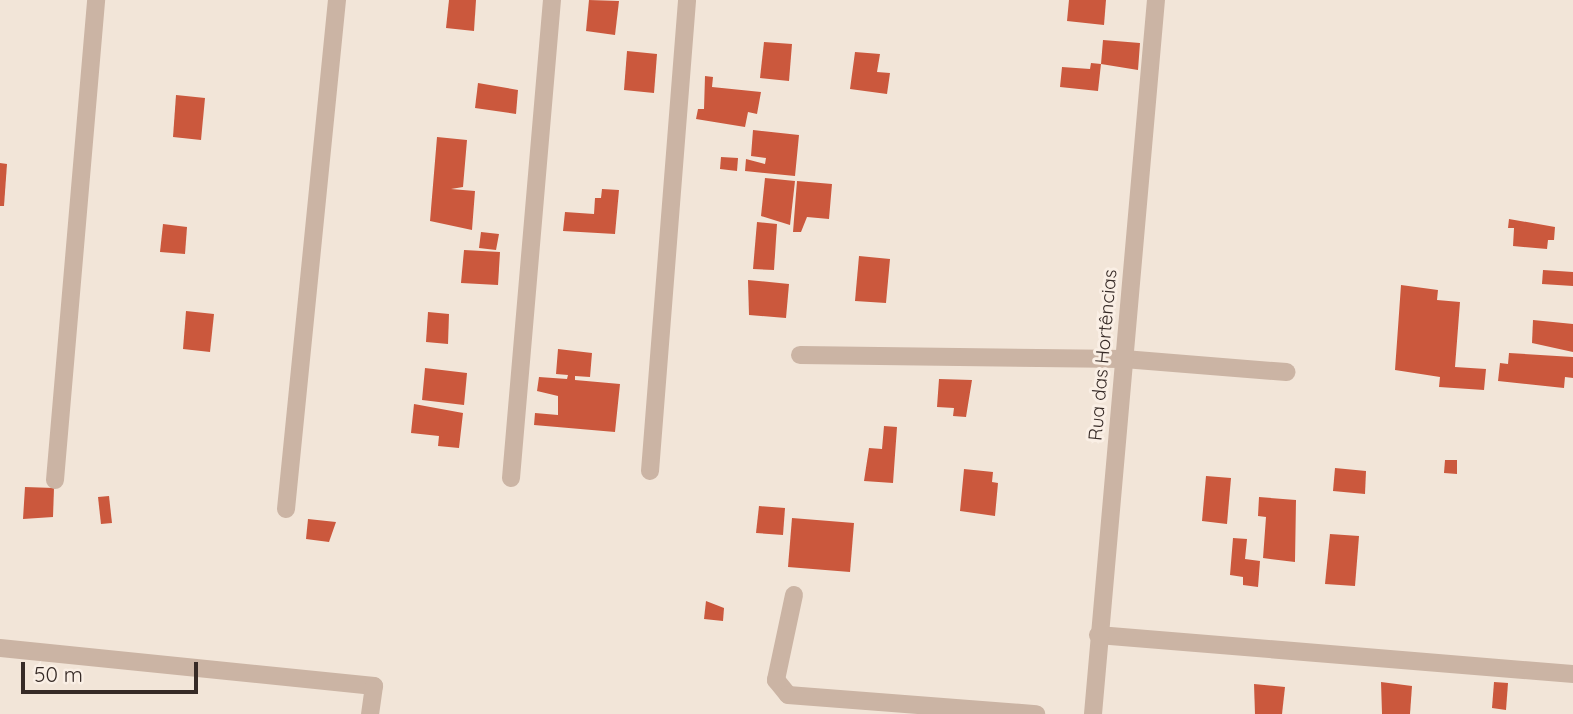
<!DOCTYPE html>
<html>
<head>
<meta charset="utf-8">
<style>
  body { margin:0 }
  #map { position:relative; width:1573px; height:714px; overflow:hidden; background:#f2e5d8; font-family:Quicksand,sans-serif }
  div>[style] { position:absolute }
  .building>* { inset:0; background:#cb583d }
  .minor>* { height:18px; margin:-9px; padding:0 9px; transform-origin:9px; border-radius:9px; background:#cbb4a4 }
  span { translate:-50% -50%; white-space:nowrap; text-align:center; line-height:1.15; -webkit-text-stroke:6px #faefe5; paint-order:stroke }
  .street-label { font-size:19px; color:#362a26 }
  .scale { position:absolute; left:21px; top:662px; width:177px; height:32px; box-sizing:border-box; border:4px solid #362a26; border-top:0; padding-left:9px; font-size:21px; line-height:24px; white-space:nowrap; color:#362a26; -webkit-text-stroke:5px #faefe5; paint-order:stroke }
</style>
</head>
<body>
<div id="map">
  <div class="building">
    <div style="clip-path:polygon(449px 0,476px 0,474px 31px,446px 28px)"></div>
    <div style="clip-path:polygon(589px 0,619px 1px,615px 35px,586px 31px)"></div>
    <div style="clip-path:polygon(1069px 0,1106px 0,1104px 25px,1067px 21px)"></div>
    <div style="clip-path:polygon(1103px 40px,1140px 43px,1138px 70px,1101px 64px,1098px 91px,1060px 87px,1062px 67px,1090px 69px,1091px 63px,1101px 64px)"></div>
    <div style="clip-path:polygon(764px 42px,792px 44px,789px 81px,760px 78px)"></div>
    <div style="clip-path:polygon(627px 51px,657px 54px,654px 93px,624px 90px)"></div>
    <div style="clip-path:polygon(855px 52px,880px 54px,877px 72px,890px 73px,887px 94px,850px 89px)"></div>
    <div style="clip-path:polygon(705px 76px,713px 77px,712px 87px,761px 92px,757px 114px,748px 112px,745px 127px,696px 119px,698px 109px,704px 109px)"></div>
    <div style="clip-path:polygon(478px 83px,518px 90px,516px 114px,475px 108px)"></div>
    <div style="clip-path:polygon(176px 95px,205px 98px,201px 140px,173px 137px)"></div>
    <div style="clip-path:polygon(753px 130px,799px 135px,795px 176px,745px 171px,746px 159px,765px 164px,766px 158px,751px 156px)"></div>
    <div style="clip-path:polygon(437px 137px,467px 140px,463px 187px,451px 189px,475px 191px,472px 230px,430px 221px)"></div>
    <div style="clip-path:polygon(721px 157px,738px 158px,737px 171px,720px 169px)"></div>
    <div style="clip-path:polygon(0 163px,7px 164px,4px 206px,0 206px)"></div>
    <div style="clip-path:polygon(765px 178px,795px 181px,790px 225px,761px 216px)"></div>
    <div style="clip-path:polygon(797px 181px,832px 184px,829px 219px,807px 217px,801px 232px,793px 232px)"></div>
    <div style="clip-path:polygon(602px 189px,619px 190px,615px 234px,563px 231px,565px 212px,594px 214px,595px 198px,601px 198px)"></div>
    <div style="clip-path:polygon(1509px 219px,1555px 227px,1554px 240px,1548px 240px,1547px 249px,1513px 246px,1514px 228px,1508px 228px)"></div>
    <div style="clip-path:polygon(757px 222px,777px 224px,774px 270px,753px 269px)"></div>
    <div style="clip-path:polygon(163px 224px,187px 227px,185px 254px,160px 252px)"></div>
    <div style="clip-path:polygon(481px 232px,499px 234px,496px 250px,479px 248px)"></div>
    <div style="clip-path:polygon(464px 250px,500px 252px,498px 285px,461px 283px)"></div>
    <div style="clip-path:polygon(859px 256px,890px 259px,886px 303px,855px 301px)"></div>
    <div style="clip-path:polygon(1543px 270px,1573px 272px,1573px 286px,1542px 284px)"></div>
    <div style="clip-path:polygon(748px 280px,789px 284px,786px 318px,749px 315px)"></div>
    <div style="clip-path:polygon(1401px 285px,1438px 290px,1437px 300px,1460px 302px,1455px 367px,1486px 369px,1484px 390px,1439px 387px,1440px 377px,1395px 370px)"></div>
    <div style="clip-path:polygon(186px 311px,214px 314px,210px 352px,183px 349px)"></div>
    <div style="clip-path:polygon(428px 312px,449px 314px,448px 344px,426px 342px)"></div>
    <div style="clip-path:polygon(1533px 320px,1573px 324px,1573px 352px,1532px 343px)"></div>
    <div style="clip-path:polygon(558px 349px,592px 353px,590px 377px,575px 376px,575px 380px,620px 384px,615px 432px,534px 425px,535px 413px,558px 415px,558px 396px,537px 391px,539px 377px,567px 379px,568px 375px,556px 374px)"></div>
    <div style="clip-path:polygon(1509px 353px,1573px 357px,1573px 378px,1565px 377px,1564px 388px,1498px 381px,1500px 363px,1508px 364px)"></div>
    <div style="clip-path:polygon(425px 368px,467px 373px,464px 405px,422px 400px)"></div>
    <div style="clip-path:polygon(939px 379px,972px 380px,966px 417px,953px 416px,954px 408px,937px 407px)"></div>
    <div style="clip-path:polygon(414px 404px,463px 413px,459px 448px,438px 446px,439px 436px,411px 433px)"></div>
    <div style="clip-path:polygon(884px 426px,897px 427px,893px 483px,864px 481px,869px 448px,882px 449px)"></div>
    <div style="clip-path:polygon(1445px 460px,1457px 460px,1457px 474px,1444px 473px)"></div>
    <div style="clip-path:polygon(1335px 468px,1366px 471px,1365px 494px,1333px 491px)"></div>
    <div style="clip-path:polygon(964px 469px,993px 472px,992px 482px,998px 483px,995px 516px,960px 511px)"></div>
    <div style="clip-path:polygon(1206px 476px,1231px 478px,1227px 524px,1202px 521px)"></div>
    <div style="clip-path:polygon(25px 487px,54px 488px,53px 517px,23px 519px)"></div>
    <div style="clip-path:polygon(109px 496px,112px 523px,101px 524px,98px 497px)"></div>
    <div style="clip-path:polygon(1259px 497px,1296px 500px,1295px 562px,1263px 558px,1266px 517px,1258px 516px)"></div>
    <div style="clip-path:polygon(759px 506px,785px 508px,783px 535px,756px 533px)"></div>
    <div style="clip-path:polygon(792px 518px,854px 523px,850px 572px,788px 567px)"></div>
    <div style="clip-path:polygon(308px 519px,336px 522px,329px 542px,306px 539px)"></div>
    <div style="clip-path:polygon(1330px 534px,1359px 536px,1355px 586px,1325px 584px)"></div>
    <div style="clip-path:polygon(1233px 538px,1247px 539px,1245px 559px,1260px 561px,1258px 587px,1243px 585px,1243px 577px,1230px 575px)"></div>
    <div style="clip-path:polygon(706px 601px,724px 608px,723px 621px,704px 619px)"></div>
    <div style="clip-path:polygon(1381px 682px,1412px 686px,1410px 714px,1382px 714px)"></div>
    <div style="clip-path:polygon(1494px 682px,1508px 683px,1506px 710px,1492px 708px)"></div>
    <div style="clip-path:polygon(1254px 684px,1285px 687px,1282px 714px,1255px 714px)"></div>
  </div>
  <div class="minor">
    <div style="left:800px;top:355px;width:324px;rotate:0.7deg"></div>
    <div style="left:1124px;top:359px;width:163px;rotate:4.6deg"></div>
    <div style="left:650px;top:471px;width:472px;rotate:-85.5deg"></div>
    <div style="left:511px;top:478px;width:480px;rotate:-85.1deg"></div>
    <div style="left:55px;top:480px;width:482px;rotate:-85.1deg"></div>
    <div style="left:286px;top:509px;width:512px;rotate:-84.28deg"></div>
    <div style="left:794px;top:595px;width:87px;rotate:102deg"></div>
    <div style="left:776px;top:680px;width:19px;rotate:51deg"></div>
    <div style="left:788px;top:695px;width:249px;rotate:4.4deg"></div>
    <div style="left:1098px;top:635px;width:477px;rotate:4.7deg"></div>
    <div style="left:0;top:648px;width:376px;rotate:5.8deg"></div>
    <div style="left:374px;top:686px;width:28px;rotate:98deg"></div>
    <div style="left:1093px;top:714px;width:717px;rotate:-84.96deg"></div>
  </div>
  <div class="street-label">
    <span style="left:1103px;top:355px;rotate:-85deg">Rua das Hortências</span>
  </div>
  <div class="scale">50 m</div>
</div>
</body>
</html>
